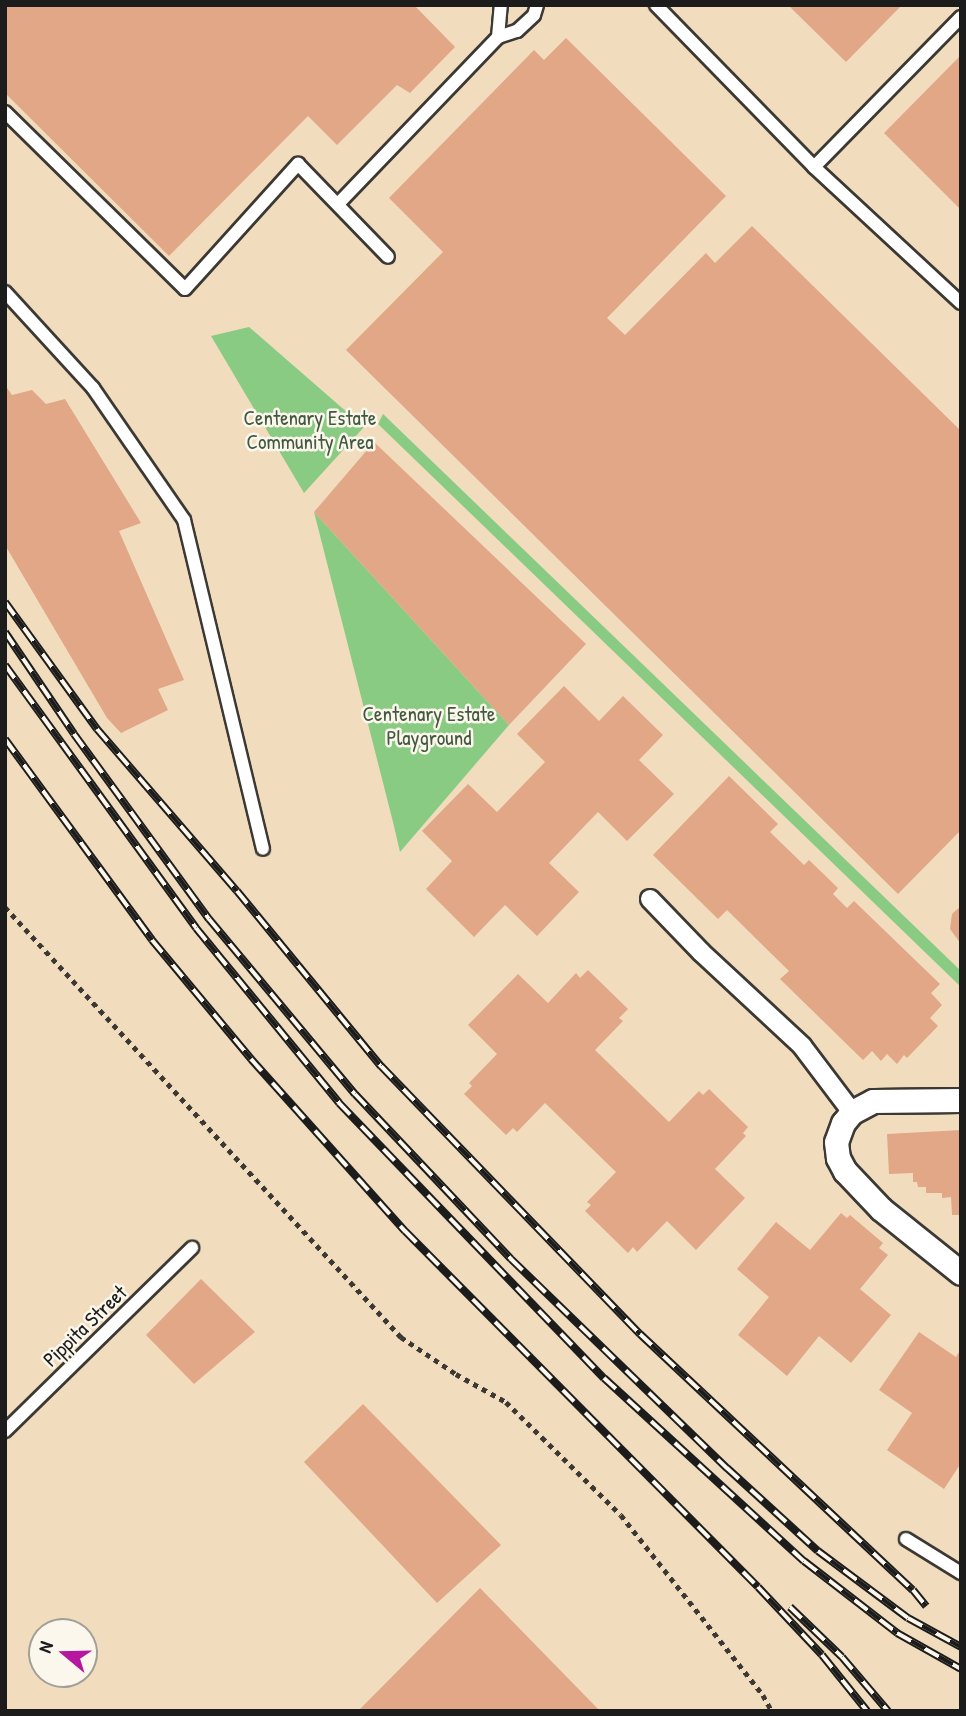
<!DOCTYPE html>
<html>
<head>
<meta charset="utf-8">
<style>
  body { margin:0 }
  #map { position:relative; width:966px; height:1716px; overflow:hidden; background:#f1ddbd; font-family:"Patrick Hand",sans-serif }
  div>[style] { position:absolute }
  .green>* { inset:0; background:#89cb83 }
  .building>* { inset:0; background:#e1a787 }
  .path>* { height:4.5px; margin-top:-2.25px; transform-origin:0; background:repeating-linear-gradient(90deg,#3c3934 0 5px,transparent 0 10px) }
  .roads { filter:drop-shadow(2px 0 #3c3934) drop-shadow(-2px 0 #3c3934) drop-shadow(0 2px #3c3934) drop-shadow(0 -2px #3c3934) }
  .service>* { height:12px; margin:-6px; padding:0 6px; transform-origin:6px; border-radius:6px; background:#fff }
  .pedestrian>* { height:18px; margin:-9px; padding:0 9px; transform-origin:9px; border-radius:9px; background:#fff }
  .minor>* { height:23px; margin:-11.5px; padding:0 11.5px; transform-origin:11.5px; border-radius:11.5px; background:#fff }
  .rail>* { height:8px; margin-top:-4px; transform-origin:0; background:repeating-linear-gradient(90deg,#fbf7ec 0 16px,#1c1c1c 0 32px); box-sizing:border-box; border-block:2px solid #1c1c1c }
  span { translate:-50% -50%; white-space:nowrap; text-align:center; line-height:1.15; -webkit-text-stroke:5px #fbf7ec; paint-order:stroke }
  .park-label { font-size:21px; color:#425940 }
  .street-label { font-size:21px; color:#1c1c1c }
  .frame { position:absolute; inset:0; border:7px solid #1c1c1c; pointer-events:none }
  .north { position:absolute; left:28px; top:1618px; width:70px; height:70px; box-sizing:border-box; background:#fbf7ec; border:2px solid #a29f99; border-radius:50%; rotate:289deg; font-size:19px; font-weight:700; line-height:28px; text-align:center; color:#1c1c1c }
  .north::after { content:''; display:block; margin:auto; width:24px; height:32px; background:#b5179e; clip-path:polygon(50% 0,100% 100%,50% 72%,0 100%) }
</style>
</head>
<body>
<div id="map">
  <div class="green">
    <div style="clip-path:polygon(249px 327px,364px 427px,304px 493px,211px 336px)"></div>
    <div style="clip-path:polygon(383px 414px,961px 971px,961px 987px,378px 424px)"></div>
    <div style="clip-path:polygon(314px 512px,509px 725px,400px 852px,393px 822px)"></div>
  </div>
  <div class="building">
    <div style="clip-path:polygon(5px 5px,414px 5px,455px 47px,410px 93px,397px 85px,337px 145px,308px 116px,169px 256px,5px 93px)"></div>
    <div style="clip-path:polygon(788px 5px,902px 5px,846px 62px)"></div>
    <div style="clip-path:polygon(566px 38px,726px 196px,607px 318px,625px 335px,706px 253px,715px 263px,752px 226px,961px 431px,961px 830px,898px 894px,346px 350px,443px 252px,389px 198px,534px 50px,544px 60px)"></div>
    <div style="clip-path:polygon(961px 55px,961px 210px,884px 133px)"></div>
    <div style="clip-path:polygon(5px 385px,12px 395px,32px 390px,46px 404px,65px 399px,141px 523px,119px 531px,184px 680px,158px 689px,168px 710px,121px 733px,107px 718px,5px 545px)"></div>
    <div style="clip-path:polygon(374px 442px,586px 644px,509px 725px,314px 512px)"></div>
    <div style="clip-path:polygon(564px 686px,599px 721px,623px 696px,663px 735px,639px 760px,674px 794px,627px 841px,598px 812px,549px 863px,579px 892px,537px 936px,505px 905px,474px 937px,426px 889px,452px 861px,422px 831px,468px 784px,497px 812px,545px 762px,517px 734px)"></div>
    <div style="clip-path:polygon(729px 776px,778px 824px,770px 832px,804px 865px,809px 860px,838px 888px,833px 894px,847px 908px,854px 901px,940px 984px,931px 993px,942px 1005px,930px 1018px,938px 1026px,907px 1058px,904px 1055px,897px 1064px,887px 1054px,881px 1061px,872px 1051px,863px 1060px,780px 979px,789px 971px,727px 910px,718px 919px,653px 855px)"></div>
    <div style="clip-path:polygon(961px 906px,961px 944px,950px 929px,952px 914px)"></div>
    <div style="clip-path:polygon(588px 970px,628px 1009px,619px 1018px,623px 1021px,595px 1050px,669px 1122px,699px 1091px,703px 1095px,709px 1089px,748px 1127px,743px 1133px,746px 1136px,715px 1169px,745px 1198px,696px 1250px,667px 1221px,637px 1252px,633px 1247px,628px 1253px,585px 1211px,591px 1205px,587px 1202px,616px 1172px,545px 1103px,517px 1132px,513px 1128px,506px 1135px,464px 1094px,472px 1086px,469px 1083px,497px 1054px,468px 1025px,518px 974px,548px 1003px,576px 973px,580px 978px)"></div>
    <div style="clip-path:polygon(961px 1130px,961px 1215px,952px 1215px,951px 1197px,942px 1198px,942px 1193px,926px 1193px,926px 1187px,918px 1187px,917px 1182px,913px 1182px,913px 1173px,889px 1174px,887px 1134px)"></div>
    <div style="clip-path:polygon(841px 1213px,847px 1218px,850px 1215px,883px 1243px,879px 1248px,888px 1255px,860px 1289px,891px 1315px,851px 1363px,819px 1336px,787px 1376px,738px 1335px,769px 1297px,737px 1269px,776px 1222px,810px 1250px)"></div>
    <div style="clip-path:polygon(201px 1279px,255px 1332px,194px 1384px,146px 1335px)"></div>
    <div style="clip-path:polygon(919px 1332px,956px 1357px,961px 1349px,961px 1463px,944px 1489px,887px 1450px,912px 1413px,879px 1390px)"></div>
    <div style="clip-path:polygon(363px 1404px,501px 1545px,437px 1603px,304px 1462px)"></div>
    <div style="clip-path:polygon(480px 1588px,600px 1711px,358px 1711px)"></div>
  </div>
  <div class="path">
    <div style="left:5px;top:907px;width:585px;rotate:47.36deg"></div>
    <div style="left:401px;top:1337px;width:66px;rotate:33.9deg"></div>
    <div style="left:456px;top:1374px;width:57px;rotate:29.2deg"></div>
    <div style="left:506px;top:1402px;width:161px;rotate:44.5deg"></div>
    <div style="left:621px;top:1515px;width:229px;rotate:51.7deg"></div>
    <div style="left:763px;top:1695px;width:18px;rotate:61deg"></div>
  </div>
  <div class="roads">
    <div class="service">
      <div style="left:656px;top:5px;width:226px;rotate:45.7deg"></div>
      <div style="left:814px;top:167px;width:200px;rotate:42.8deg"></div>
      <div style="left:498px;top:37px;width:32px;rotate:-85deg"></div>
      <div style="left:5px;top:112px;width:252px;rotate:44.5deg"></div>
      <div style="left:185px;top:289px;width:169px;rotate:-47.9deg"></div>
      <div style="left:298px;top:164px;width:129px;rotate:45.9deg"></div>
      <div style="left:814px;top:167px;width:210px;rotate:-45.6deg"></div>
      <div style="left:338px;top:204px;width:231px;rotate:-46.2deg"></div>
      <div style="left:498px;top:37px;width:20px;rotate:-18deg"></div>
      <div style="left:517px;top:31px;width:23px;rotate:-43deg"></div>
      <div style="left:534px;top:15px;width:10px;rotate:-73deg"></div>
      <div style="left:5px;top:292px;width:130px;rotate:47.5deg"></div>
      <div style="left:93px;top:388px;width:160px;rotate:55.4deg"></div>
      <div style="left:184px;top:520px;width:338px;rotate:76.5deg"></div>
      <div style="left:5px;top:1431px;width:262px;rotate:-44.4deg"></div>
      <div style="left:906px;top:1539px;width:65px;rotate:31.7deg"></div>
    </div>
    <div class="pedestrian">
      <div style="left:650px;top:899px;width:74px;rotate:46.1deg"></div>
      <div style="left:701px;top:952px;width:138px;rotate:42.9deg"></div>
      <div style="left:802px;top:1046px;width:83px;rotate:52.9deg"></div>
    </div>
    <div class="minor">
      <div style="left:961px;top:1100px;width:88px;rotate:179.3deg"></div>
      <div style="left:873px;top:1101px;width:24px;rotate:152deg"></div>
      <div style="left:852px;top:1112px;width:14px;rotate:129deg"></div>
      <div style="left:843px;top:1123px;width:20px;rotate:110deg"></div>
      <div style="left:836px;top:1142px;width:16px;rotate:83deg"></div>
      <div style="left:838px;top:1158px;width:15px;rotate:62deg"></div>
      <div style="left:845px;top:1171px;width:52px;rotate:46.5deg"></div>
      <div style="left:881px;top:1209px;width:102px;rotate:38.7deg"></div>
    </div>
  </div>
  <div class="rail">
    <div style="left:5px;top:602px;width:157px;rotate:54.1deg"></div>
    <div style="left:97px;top:729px;width:214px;rotate:49.2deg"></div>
    <div style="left:237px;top:891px;width:227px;rotate:50.6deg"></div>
    <div style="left:381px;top:1066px;width:373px;rotate:46deg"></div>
    <div style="left:640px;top:1334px;width:374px;rotate:43.2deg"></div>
    <div style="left:913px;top:1590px;width:21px;rotate:51deg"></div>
    <div style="left:5px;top:632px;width:123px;rotate:55.9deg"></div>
    <div style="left:74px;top:734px;width:229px;rotate:53.9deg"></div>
    <div style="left:209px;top:919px;width:228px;rotate:50.2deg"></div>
    <div style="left:355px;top:1094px;width:227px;rotate:46.6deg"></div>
    <div style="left:511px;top:1259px;width:301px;rotate:44.1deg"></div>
    <div style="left:727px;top:1468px;width:123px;rotate:42.4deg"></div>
    <div style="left:818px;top:1551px;width:112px;rotate:36.7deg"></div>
    <div style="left:908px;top:1618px;width:60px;rotate:28.7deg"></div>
    <div style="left:5px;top:665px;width:325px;rotate:54deg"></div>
    <div style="left:196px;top:928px;width:226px;rotate:50.7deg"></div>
    <div style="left:339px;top:1103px;width:382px;rotate:46.1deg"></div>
    <div style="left:604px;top:1378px;width:271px;rotate:42.5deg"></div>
    <div style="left:804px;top:1561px;width:118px;rotate:37.7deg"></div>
    <div style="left:897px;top:1633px;width:73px;rotate:29.4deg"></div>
    <div style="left:5px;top:739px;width:249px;rotate:53.8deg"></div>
    <div style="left:152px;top:940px;width:155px;rotate:50.2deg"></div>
    <div style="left:251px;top:1059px;width:231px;rotate:48.2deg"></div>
    <div style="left:405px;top:1231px;width:501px;rotate:45.24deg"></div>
    <div style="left:758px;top:1587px;width:93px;rotate:46.7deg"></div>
    <div style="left:822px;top:1655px;width:72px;rotate:51.2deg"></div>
    <div style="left:790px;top:1607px;width:72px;rotate:43.9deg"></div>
    <div style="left:842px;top:1657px;width:71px;rotate:49.6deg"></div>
  </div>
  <div class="park-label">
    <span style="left:310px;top:430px">Centenary Estate<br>Community Area</span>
    <span style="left:429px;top:726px">Centenary Estate<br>Playground</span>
  </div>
  <div class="street-label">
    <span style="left:85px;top:1326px;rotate:-44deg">Pippita Street</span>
  </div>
  <div class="frame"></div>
  <div class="north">N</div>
</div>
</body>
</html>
